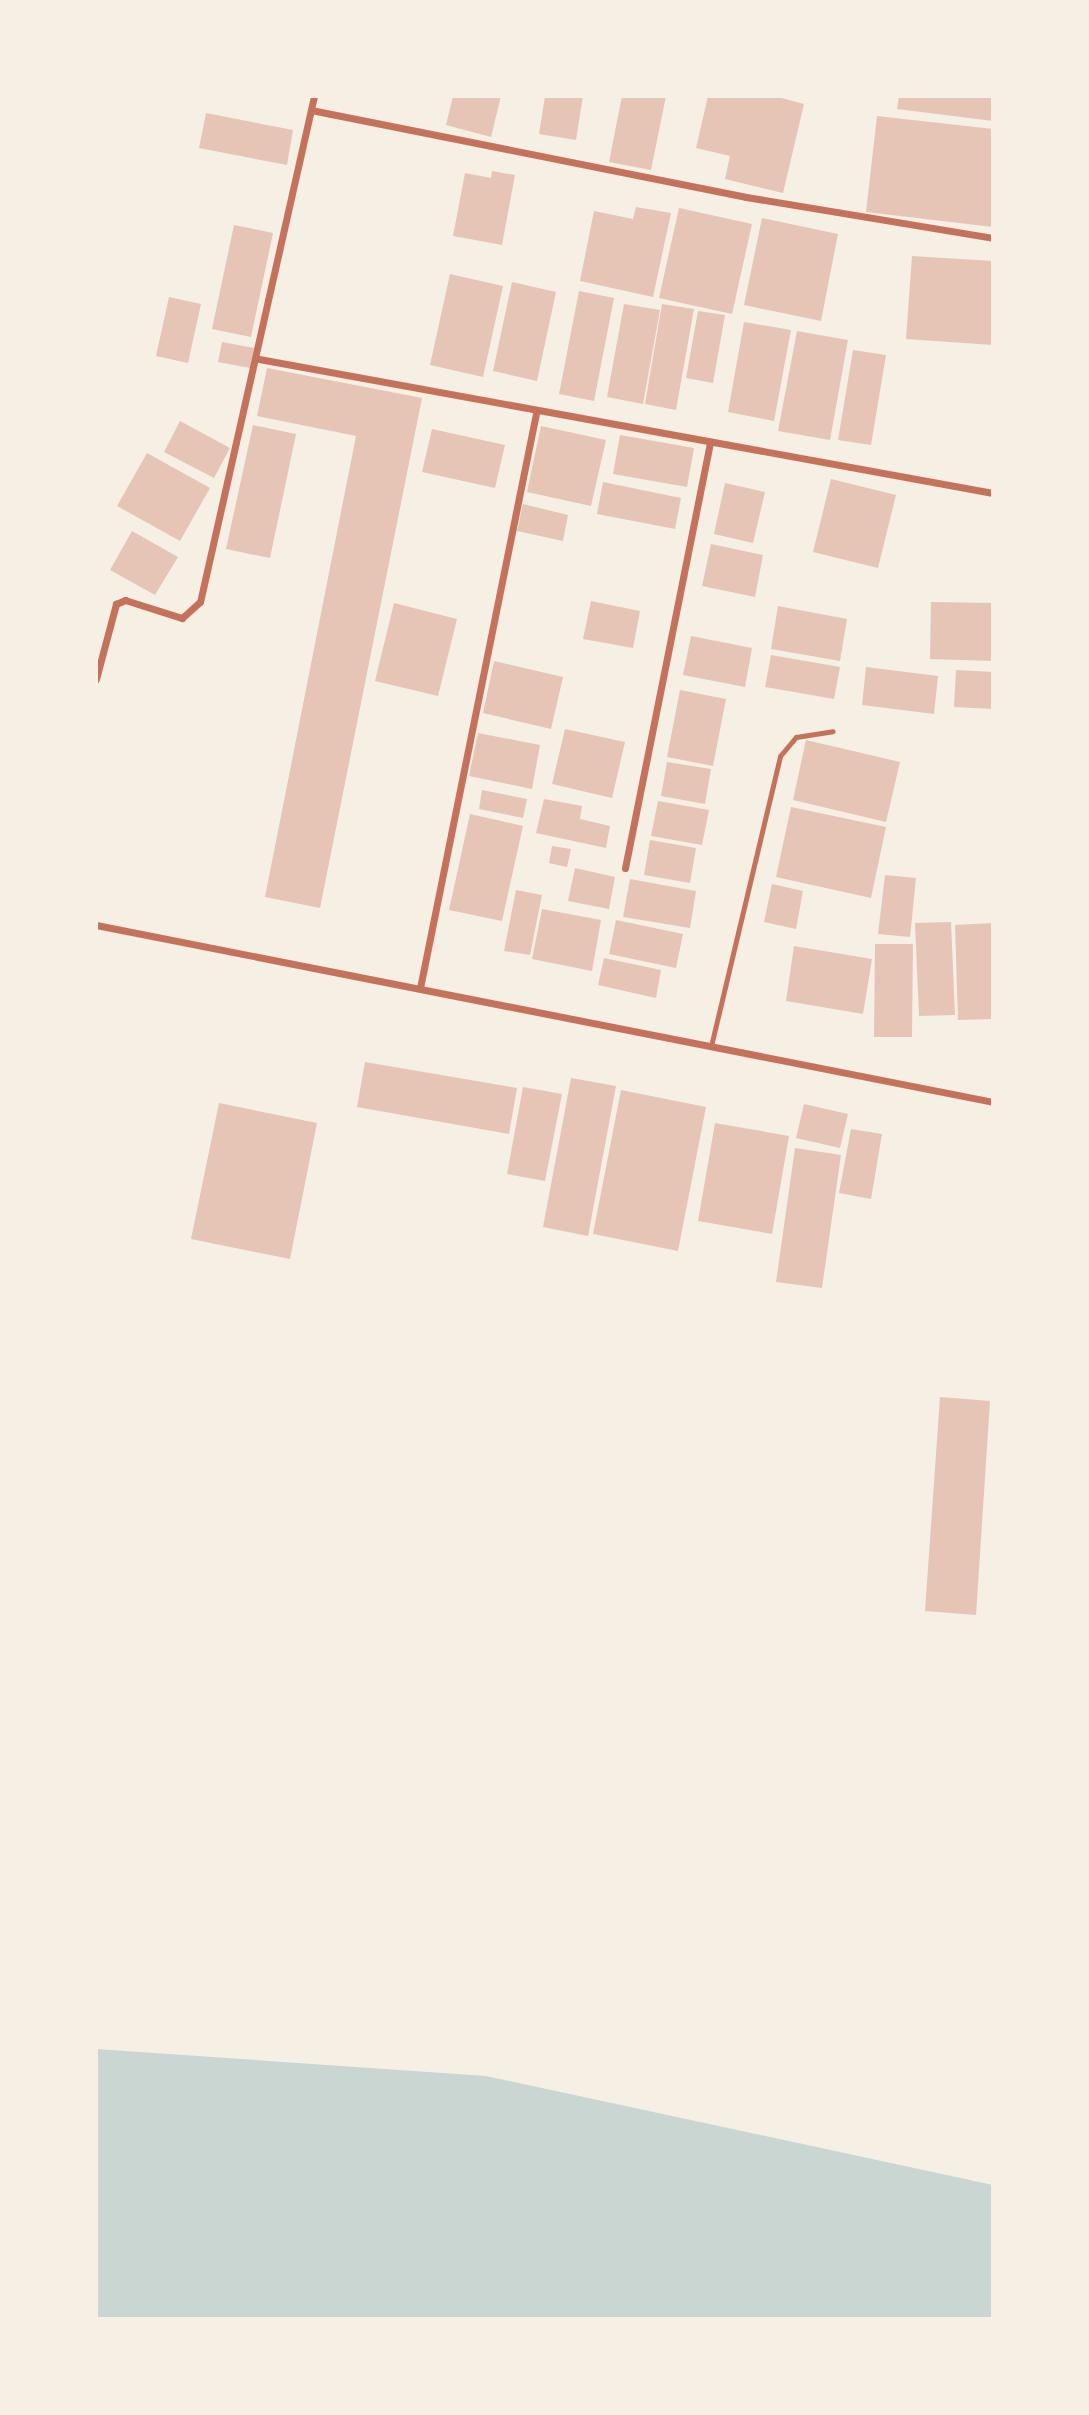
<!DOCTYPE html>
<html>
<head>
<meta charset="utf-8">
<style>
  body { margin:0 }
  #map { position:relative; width:1089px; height:2415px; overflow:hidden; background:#f6efe4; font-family:"Work Sans",sans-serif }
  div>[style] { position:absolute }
  .water>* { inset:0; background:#c9d6d2 }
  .building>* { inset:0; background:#e6c5b7 }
  .service>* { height:5px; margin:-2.5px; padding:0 2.5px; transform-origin:2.5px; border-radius:2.5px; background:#c5725c }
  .minor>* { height:7px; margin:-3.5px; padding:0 3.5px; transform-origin:3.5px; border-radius:3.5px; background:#c5725c }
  span { translate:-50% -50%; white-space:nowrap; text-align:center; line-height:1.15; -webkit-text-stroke:7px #f6efe4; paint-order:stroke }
  .frame { position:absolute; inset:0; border:98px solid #f6efe4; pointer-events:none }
</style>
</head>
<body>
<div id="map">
  <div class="water">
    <div style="clip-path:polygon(96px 2049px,486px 2076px,993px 2185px,993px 2319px,96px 2319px)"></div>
  </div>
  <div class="building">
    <div style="clip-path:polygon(453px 96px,501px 96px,491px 137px,446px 125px)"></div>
    <div style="clip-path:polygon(545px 96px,583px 96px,576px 140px,539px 134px)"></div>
    <div style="clip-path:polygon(622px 96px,666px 96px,651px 170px,609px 162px)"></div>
    <div style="clip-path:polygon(708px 96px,774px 96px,804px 104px,783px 193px,725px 179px,730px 156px,696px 148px)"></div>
    <div style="clip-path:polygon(899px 96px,993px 96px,993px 121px,897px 109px)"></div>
    <div style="clip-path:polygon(206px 113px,293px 130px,287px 165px,199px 148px)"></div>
    <div style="clip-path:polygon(877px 116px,993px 129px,993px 227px,866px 212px)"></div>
    <div style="clip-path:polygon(492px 171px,515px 175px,502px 245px,453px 236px,465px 173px,491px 178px)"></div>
    <div style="clip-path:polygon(636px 207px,671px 213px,653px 297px,580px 281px,594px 211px,633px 219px)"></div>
    <div style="clip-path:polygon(679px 208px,752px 224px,732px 314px,659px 298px)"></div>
    <div style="clip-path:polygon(762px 218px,838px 234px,821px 321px,744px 305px)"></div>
    <div style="clip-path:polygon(234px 225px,273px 233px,251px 337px,212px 329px)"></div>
    <div style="clip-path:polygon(912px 256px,993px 261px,993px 345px,906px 339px)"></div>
    <div style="clip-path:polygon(450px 274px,503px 286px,483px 377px,430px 365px)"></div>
    <div style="clip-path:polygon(512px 282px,556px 292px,537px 381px,493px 371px)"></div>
    <div style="clip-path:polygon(579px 291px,614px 298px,594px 401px,559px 394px)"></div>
    <div style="clip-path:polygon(169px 297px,201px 304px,188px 363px,156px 356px)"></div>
    <div style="clip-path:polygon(624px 304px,660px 310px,643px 404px,607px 397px)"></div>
    <div style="clip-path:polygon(662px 304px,694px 309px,676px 410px,645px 404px)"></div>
    <div style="clip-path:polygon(698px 311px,725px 315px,713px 383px,686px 378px)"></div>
    <div style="clip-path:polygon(744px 322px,791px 330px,774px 421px,728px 412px)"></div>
    <div style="clip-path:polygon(797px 331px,848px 340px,830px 440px,778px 431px)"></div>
    <div style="clip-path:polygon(222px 342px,254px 348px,250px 368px,218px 362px)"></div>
    <div style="clip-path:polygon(853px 350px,886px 355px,871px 445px,838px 440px)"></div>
    <div style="clip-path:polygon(267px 368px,422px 398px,320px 908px,265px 897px,356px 436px,257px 416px)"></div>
    <div style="clip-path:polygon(180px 421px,230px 448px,214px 478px,164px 452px)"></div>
    <div style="clip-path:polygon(253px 425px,296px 434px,270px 558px,226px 549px)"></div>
    <div style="clip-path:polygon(541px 426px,606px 440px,591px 506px,527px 492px)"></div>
    <div style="clip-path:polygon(432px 429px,505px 445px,495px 488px,422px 472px)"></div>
    <div style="clip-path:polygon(620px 435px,694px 448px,687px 487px,613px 474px)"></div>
    <div style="clip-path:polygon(147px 453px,210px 488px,180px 541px,117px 506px)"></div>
    <div style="clip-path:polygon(831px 479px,896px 495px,878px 568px,813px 552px)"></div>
    <div style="clip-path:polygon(603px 482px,681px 498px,675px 529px,597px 514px)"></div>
    <div style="clip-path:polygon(725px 483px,765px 492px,753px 543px,714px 534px)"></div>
    <div style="clip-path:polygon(523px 504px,568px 515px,563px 541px,517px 531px)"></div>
    <div style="clip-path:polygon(132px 531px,178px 557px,155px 595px,110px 570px)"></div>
    <div style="clip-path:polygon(711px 544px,763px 555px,755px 597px,702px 586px)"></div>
    <div style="clip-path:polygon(591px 601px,640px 611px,633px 648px,583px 639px)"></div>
    <div style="clip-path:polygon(931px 602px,993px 603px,993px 661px,930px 659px)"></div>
    <div style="clip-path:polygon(394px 603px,457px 619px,438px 696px,375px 681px)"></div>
    <div style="clip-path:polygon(778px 606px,847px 619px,840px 661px,771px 649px)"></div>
    <div style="clip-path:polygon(691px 636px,752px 648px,745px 687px,683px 675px)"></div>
    <div style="clip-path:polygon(771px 655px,840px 667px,834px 699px,765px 687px)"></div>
    <div style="clip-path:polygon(494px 661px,563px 677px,551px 729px,483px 713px)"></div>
    <div style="clip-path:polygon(866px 667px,938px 676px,934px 714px,862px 705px)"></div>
    <div style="clip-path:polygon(956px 670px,993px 672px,993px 709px,954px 707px)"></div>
    <div style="clip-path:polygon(680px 690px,726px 699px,713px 766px,667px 757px)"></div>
    <div style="clip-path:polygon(565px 729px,625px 742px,612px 798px,552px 784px)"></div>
    <div style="clip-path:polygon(478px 733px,540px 745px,532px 789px,469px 776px)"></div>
    <div style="clip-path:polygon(806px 740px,900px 762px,886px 822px,793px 800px)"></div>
    <div style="clip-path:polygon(667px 762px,711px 769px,705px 804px,661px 796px)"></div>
    <div style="clip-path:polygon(482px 790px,527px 799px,523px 818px,479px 809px)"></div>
    <div style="clip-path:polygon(544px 799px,582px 806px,580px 819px,610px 826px,606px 848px,536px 833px)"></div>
    <div style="clip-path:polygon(658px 801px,709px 810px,702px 845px,651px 836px)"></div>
    <div style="clip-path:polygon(791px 807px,886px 827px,871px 898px,776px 877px)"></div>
    <div style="clip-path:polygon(470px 814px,523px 826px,502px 921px,449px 910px)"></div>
    <div style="clip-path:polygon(650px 840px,696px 848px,690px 883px,644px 875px)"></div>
    <div style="clip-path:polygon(552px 846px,571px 849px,567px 867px,549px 863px)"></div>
    <div style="clip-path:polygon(575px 868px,615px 877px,609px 909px,568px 901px)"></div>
    <div style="clip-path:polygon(885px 875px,916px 878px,910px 937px,878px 934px)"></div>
    <div style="clip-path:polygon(630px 879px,696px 891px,690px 928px,623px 917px)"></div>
    <div style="clip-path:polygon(772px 884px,803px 891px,796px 929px,764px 922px)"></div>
    <div style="clip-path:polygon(516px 890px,542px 895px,530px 955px,504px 951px)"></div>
    <div style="clip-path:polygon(542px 909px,601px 920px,592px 971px,532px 959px)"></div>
    <div style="clip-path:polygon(616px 920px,683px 934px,676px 968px,609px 954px)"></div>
    <div style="clip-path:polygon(951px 922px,955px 1015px,919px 1016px,915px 923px)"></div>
    <div style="clip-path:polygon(993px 923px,993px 1019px,958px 1020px,955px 925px)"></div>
    <div style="clip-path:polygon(875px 944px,913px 944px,912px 1037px,874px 1037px)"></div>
    <div style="clip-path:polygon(794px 946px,872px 959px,863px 1014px,786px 1001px)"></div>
    <div style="clip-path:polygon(604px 958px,661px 970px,656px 998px,598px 985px)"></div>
    <div style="clip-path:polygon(365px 1062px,517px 1088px,509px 1134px,357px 1107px)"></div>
    <div style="clip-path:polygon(571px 1078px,616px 1086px,588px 1236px,543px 1227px)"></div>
    <div style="clip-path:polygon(523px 1087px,562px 1094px,545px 1181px,507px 1174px)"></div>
    <div style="clip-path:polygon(621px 1090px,706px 1107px,678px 1251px,593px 1234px)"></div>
    <div style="clip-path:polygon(219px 1103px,317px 1123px,290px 1259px,191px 1239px)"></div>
    <div style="clip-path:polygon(804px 1104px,848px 1114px,840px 1148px,796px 1138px)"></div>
    <div style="clip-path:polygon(715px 1123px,789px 1136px,772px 1234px,698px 1221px)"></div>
    <div style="clip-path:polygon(851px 1129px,882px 1134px,871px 1199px,839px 1193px)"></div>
    <div style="clip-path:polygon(795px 1148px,841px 1155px,822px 1288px,776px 1282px)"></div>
    <div style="clip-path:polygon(940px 1397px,990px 1401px,976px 1615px,925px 1611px)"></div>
  </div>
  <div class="service">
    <div style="left:711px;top:1046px;width:298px;rotate:-76.6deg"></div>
    <div style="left:780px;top:756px;width:25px;rotate:-50deg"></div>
    <div style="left:796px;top:737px;width:37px;rotate:-9deg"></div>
  </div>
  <div class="minor">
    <div style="left:311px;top:110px;width:444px;rotate:11.3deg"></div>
    <div style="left:746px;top:197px;width:250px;rotate:9.4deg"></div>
    <div style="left:259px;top:359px;width:746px;rotate:10.35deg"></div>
    <div style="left:96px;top:679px;width:78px;rotate:-75.1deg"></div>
    <div style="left:116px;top:604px;width:10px;rotate:-24deg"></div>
    <div style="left:125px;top:600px;width:60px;rotate:17.5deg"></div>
    <div style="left:182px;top:618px;width:24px;rotate:-42deg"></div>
    <div style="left:200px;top:602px;width:519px;rotate:-77.3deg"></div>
    <div style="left:625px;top:868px;width:432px;rotate:-78.7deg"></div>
    <div style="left:96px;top:925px;width:914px;rotate:11.16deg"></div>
    <div style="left:420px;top:988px;width:587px;rotate:-78.59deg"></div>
  </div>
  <div class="frame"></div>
</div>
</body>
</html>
